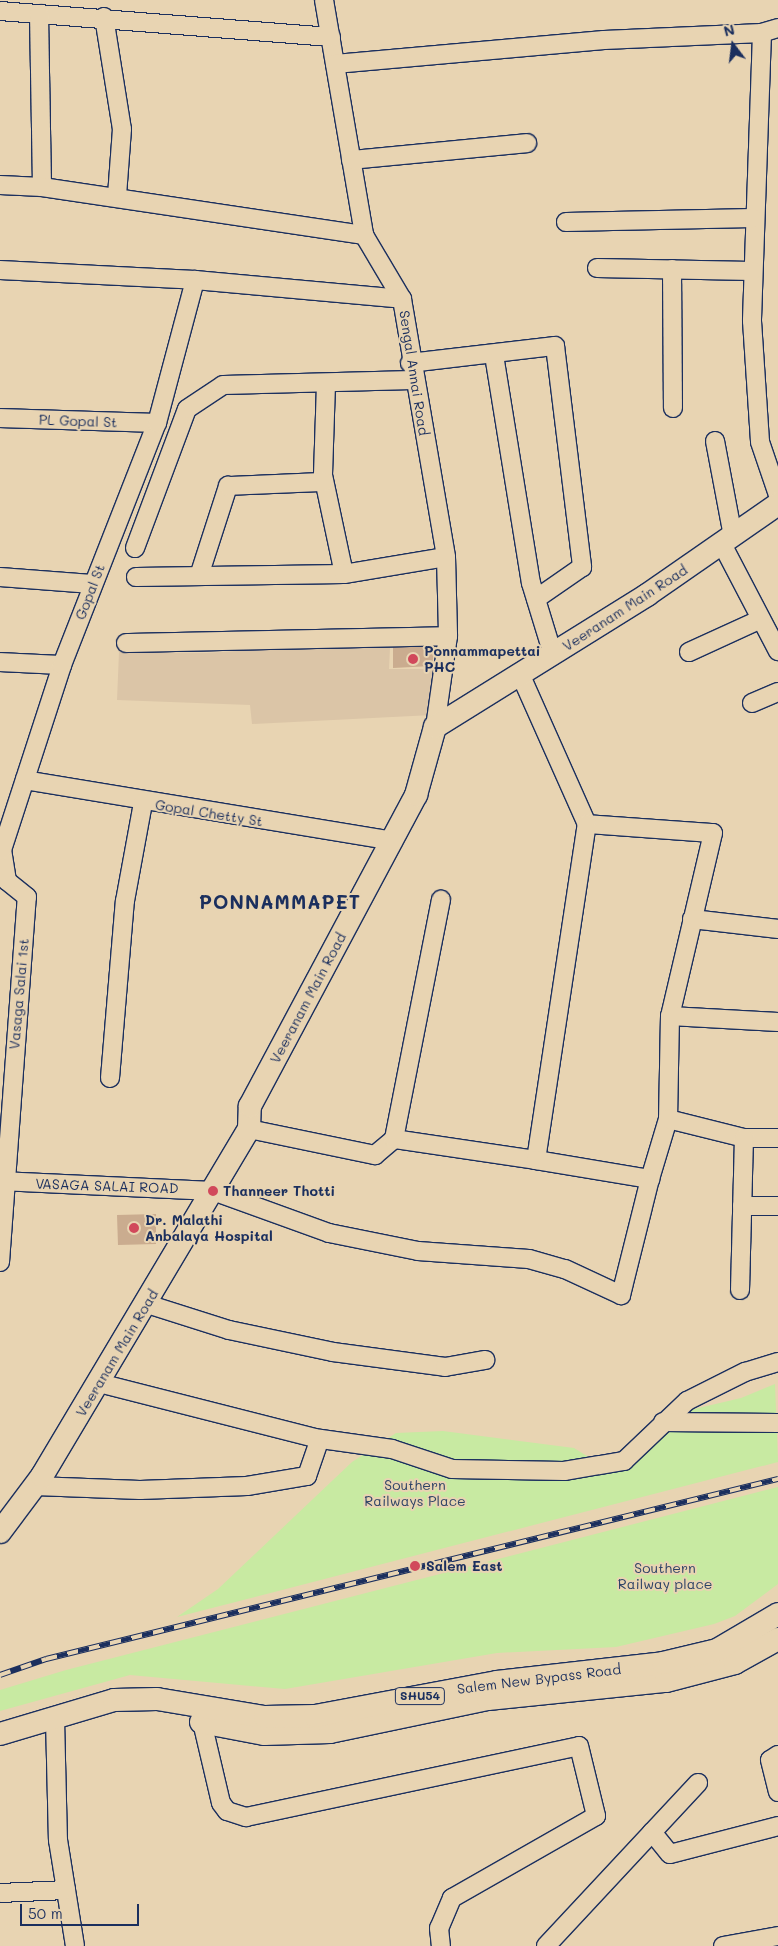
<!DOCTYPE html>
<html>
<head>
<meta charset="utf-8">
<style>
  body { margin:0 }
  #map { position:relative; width:778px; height:1946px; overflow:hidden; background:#e8d4b2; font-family:Mali,sans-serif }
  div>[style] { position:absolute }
  .built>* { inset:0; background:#dbc5a7 }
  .green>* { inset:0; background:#c8eaa2 }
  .building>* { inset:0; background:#caac8f }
  .roads { filter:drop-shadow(1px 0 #1b2f5e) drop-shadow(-1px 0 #1b2f5e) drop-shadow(0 1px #1b2f5e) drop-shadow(0 -1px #1b2f5e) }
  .minor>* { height:18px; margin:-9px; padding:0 9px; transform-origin:9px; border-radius:9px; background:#e8d4b2 }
  .major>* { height:22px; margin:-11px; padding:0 11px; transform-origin:11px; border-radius:11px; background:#e8d4b2 }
  .rail>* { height:5.5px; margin-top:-2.75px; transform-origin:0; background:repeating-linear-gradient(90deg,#e8d4b2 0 11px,#1b2f5e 0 22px); box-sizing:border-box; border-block:1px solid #1b2f5e }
  .dots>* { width:14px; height:14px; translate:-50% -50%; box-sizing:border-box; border:2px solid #e8d4b2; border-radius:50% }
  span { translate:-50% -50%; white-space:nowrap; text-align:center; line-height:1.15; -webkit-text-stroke:4px #e8d4b2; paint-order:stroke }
  .shield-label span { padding:1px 4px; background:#e8d4b2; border:1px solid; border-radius:4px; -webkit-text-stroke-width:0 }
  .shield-label { font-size:12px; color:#1b2f5e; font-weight:700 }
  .street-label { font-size:14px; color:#1b2f5e }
  .poi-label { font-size:14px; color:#1b2f5e; font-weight:700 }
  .left { translate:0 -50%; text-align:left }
  .park-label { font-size:14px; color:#2c4265 }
  .district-label { font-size:19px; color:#1b2f5e; font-weight:700; letter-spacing:1px }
  .north { position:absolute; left:708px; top:20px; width:50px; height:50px; -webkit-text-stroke:4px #e8d4b2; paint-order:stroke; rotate:345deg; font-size:14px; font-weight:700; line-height:20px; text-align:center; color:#1b2f5e }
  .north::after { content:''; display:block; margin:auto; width:18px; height:22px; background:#1b2f5e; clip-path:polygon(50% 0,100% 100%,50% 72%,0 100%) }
  .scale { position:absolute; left:20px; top:1904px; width:119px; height:22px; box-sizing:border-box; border:2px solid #1b2f5e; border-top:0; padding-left:6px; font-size:15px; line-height:18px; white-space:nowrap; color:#1b2f5e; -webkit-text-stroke:4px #e8d4b2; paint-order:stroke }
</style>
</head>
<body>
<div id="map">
  <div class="built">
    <div style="clip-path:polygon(331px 645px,390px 648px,389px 669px,434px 669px,432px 715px,252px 724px,250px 705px,117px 700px,119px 652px,206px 653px)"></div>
  </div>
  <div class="green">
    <div style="clip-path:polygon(775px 1384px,778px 1462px,177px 1617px,218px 1589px,352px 1462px,396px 1433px,443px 1431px,574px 1448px,608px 1469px,690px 1410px,741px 1398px)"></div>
    <div style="clip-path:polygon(778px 1487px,778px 1584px,735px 1616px,714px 1624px,616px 1647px,497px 1653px,285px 1689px,130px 1675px,0 1711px,0 1690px,66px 1670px)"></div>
  </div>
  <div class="building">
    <div style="clip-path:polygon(393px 644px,435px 644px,432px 666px,393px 668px)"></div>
    <div style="clip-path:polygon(156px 1214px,156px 1244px,118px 1245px,117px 1215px)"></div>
  </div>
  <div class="roads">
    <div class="minor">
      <div style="left:324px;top:0;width:238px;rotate:80.3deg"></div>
      <div style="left:364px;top:235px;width:74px;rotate:59.3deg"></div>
      <div style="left:402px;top:299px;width:262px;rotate:80.3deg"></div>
      <div style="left:446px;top:557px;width:79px;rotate:88.5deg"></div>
      <div style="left:448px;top:636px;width:92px;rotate:98.1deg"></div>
      <div style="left:0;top:11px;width:332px;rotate:4.5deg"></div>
      <div style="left:39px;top:14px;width:173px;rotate:89deg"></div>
      <div style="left:42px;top:187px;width:326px;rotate:8.5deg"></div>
      <div style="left:104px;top:17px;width:113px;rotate:80.9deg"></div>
      <div style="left:122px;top:129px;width:66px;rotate:94.3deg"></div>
      <div style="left:778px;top:28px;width:17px;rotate:163deg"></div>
      <div style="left:762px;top:33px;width:288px;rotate:92deg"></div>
      <div style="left:752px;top:321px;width:121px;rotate:86.2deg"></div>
      <div style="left:760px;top:442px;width:56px;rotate:71.2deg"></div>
      <div style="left:335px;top:64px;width:270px;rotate:-5.1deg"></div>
      <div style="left:604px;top:40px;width:158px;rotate:-2.5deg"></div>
      <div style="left:351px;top:160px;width:177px;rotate:-5.5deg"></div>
      <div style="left:0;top:185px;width:42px;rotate:2.7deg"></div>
      <div style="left:566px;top:222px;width:187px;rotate:-1.2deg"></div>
      <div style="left:597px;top:268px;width:155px;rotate:1.1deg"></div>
      <div style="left:672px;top:269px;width:139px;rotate:89.6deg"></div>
      <div style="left:0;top:270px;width:195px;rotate:2.9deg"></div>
      <div style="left:195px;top:280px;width:208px;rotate:5.2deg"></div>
      <div style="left:494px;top:355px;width:231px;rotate:80.8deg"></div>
      <div style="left:531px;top:583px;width:75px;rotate:73deg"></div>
      <div style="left:410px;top:363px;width:146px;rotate:-6.7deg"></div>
      <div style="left:555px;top:346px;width:223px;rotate:83deg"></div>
      <div style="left:582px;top:567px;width:56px;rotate:145.2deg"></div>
      <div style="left:326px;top:384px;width:91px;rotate:91.9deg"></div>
      <div style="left:323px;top:475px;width:101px;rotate:78deg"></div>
      <div style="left:0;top:418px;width:157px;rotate:1.8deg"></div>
      <div style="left:715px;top:441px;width:97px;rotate:79.3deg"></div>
      <div style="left:722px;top:544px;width:121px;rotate:62.4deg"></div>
      <div style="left:135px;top:548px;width:148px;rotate:-69.5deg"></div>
      <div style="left:187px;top:409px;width:43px;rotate:-33.7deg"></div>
      <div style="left:223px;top:385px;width:190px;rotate:-1.5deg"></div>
      <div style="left:199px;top:576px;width:95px;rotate:-72.1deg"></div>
      <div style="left:228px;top:486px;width:96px;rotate:-2.4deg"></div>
      <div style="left:0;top:577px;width:92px;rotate:4.4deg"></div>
      <div style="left:136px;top:577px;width:208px;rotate:-0.8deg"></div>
      <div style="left:344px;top:574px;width:103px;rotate:-9.5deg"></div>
      <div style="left:126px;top:643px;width:322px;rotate:-1.2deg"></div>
      <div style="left:689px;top:652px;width:79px;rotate:-24.6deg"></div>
      <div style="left:0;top:662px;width:62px;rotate:2.8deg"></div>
      <div style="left:521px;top:676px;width:162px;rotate:66deg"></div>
      <div style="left:587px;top:824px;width:126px;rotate:4.1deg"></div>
      <div style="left:713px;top:833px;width:188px;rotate:103.2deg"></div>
      <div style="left:670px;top:1016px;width:103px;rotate:91.1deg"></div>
      <div style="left:752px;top:703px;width:28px;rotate:-23deg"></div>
      <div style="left:25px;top:780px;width:373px;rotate:9.4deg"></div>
      <div style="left:692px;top:919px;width:87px;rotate:6.6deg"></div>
      <div style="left:670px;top:1016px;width:108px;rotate:3.2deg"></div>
      <div style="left:110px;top:1078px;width:178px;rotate:-85.2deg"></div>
      <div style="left:125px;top:901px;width:100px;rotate:-79.6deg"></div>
      <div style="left:249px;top:1129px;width:129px;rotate:11.7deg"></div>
      <div style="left:375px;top:1155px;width:25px;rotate:-40deg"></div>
      <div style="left:394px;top:1139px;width:244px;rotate:-78.9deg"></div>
      <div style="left:394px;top:1139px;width:144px;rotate:8.4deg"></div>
      <div style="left:536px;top:1160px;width:340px;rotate:-81.4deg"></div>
      <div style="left:536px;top:1160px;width:116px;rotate:9.5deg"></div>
      <div style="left:650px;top:1179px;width:63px;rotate:-73.3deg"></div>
      <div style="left:668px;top:1119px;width:78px;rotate:14deg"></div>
      <div style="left:744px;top:1138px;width:34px"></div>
      <div style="left:0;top:1181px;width:213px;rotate:2.7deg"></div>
      <div style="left:213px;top:1191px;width:123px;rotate:19.9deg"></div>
      <div style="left:329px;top:1233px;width:91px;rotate:11.4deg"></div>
      <div style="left:418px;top:1251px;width:111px;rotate:4.1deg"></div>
      <div style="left:529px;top:1259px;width:37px;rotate:16deg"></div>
      <div style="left:565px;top:1269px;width:62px;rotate:24.9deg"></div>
      <div style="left:621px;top:1295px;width:120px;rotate:-76deg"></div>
      <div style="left:742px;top:1206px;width:36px"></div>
      <div style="left:0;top:1262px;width:366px;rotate:-85.8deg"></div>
      <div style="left:27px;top:897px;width:26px;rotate:-141deg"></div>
      <div style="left:7px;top:881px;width:31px;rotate:-99deg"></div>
      <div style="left:2px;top:850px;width:194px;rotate:-72deg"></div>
      <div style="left:62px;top:665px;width:260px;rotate:-68.6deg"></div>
      <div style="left:157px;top:423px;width:148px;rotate:-75.1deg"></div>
      <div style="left:740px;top:1290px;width:152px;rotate:-88.5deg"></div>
      <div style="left:147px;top:1304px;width:86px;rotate:17.6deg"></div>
      <div style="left:229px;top:1330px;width:106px;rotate:11.9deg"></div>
      <div style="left:333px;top:1352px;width:113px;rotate:7.6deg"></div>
      <div style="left:445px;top:1367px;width:41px;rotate:-9.9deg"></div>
      <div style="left:99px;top:1383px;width:222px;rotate:14.3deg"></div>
      <div style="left:314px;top:1438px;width:79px;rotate:8deg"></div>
      <div style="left:392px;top:1449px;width:63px;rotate:18.4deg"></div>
      <div style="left:452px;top:1469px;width:112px;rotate:1deg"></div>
      <div style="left:564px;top:1471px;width:61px;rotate:-9.5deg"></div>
      <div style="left:624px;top:1461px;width:87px;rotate:-43.6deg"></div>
      <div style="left:687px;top:1401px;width:65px;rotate:-26.6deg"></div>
      <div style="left:745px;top:1372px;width:34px;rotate:-17deg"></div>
      <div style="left:663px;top:1422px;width:115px;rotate:0.5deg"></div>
      <div style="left:35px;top:1486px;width:105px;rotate:2.2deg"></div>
      <div style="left:140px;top:1490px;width:107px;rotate:-2.1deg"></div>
      <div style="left:247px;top:1486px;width:61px;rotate:-9.5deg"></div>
      <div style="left:307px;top:1476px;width:39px;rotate:-71deg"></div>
      <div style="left:55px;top:1719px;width:121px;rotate:88.6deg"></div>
      <div style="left:58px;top:1840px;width:107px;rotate:80.9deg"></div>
      <div style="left:202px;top:1722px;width:83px;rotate:76.8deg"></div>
      <div style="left:221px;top:1803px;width:10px;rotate:53deg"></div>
      <div style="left:227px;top:1811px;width:20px;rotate:18deg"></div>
      <div style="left:246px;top:1817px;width:340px;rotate:-12deg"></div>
      <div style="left:579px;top:1746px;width:72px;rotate:76.3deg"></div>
      <div style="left:596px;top:1816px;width:166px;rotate:150.3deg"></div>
      <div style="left:452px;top:1898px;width:33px;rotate:113deg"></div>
      <div style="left:439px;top:1928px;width:18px;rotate:84deg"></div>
      <div style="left:778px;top:1755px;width:9px;rotate:148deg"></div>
      <div style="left:770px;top:1760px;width:33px;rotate:76deg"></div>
      <div style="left:652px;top:1832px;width:28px;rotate:51deg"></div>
      <div style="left:670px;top:1854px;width:112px;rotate:-14.5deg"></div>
      <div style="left:0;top:1893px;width:66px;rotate:-2.6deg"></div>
      <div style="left:546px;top:1946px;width:223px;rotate:-47deg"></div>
      <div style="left:723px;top:1946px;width:56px;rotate:-10.3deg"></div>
    </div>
    <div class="major">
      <div style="left:0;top:1532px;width:70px;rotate:-53.1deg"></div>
      <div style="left:42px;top:1476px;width:404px;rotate:-59.2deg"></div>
      <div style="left:249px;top:1129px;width:23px;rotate:-88deg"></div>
      <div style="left:250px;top:1106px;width:353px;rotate:-61.9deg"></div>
      <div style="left:416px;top:795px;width:71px;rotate:-74.4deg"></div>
      <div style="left:435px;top:727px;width:250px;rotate:-31.9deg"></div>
      <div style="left:647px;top:595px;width:160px;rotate:-34.8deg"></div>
      <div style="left:201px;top:1722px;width:64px;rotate:10.8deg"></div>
      <div style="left:264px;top:1734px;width:66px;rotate:-1.7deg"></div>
      <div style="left:330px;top:1732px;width:161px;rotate:-11.8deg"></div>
      <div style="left:488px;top:1699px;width:179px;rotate:-5.8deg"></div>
      <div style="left:666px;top:1681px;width:71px;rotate:-14.6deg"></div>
      <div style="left:735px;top:1663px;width:49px;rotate:-29.2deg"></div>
      <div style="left:0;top:1734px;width:119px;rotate:-16.6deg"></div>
      <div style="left:114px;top:1700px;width:43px;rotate:-1.3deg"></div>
      <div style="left:157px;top:1699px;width:109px;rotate:9.5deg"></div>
      <div style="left:265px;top:1717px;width:50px;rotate:-1.1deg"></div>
      <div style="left:315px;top:1716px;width:185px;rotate:-10.6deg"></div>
      <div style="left:497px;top:1682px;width:167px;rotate:-6.5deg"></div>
      <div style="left:663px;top:1663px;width:56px;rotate:-13.5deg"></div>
      <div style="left:717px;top:1650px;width:71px;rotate:-30.5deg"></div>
    </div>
  </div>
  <div class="rail">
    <div style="left:0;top:1675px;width:49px;rotate:-19.2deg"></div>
    <div style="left:46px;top:1659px;width:754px;rotate:-13.82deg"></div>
  </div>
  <div class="dots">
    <div style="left:413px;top:659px;background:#d1495b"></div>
    <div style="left:213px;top:1191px;background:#d1495b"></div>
    <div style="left:134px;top:1228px;background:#d1495b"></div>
    <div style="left:415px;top:1566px;background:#d1495b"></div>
  </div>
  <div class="shield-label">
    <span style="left:420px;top:1696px">SHU54</span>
  </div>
  <div class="street-label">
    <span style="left:414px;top:373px;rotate:81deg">Sengal Annai Road</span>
    <span style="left:78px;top:421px;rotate:2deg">PL Gopal St</span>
    <span style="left:90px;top:592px;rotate:-69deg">Gopal St</span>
    <span style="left:625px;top:608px;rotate:-33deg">Veeranam Main Road</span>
    <span style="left:209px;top:813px;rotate:9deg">Gopal Chetty St</span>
    <span style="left:19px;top:994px;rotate:-85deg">Vasaga Salai 1st</span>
    <span style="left:308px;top:998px;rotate:-62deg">Veeranam Main Road</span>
    <span style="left:107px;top:1186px;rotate:2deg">VASAGA SALAI ROAD</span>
    <span style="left:117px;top:1353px;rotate:-59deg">Veeranam Main Road</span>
    <span style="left:539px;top:1679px;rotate:-7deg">Salem New Bypass Road</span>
  </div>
  <div class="poi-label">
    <span class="left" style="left:424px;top:659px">Ponnammapettai<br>PHC</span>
    <span class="left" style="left:223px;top:1191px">Thanneer Thotti</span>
    <span class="left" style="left:145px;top:1228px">Dr. Malathi<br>Anbalaya Hospital</span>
    <span class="left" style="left:426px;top:1566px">Salem East</span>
  </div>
  <div class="park-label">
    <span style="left:415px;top:1493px">Southern<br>Railways Place</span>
    <span style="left:665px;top:1576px">Southern<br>Railway place</span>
  </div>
  <div class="district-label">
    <span style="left:280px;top:902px">PONNAMMAPET</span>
  </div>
  <div class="north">N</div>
  <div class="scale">50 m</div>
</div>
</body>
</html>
